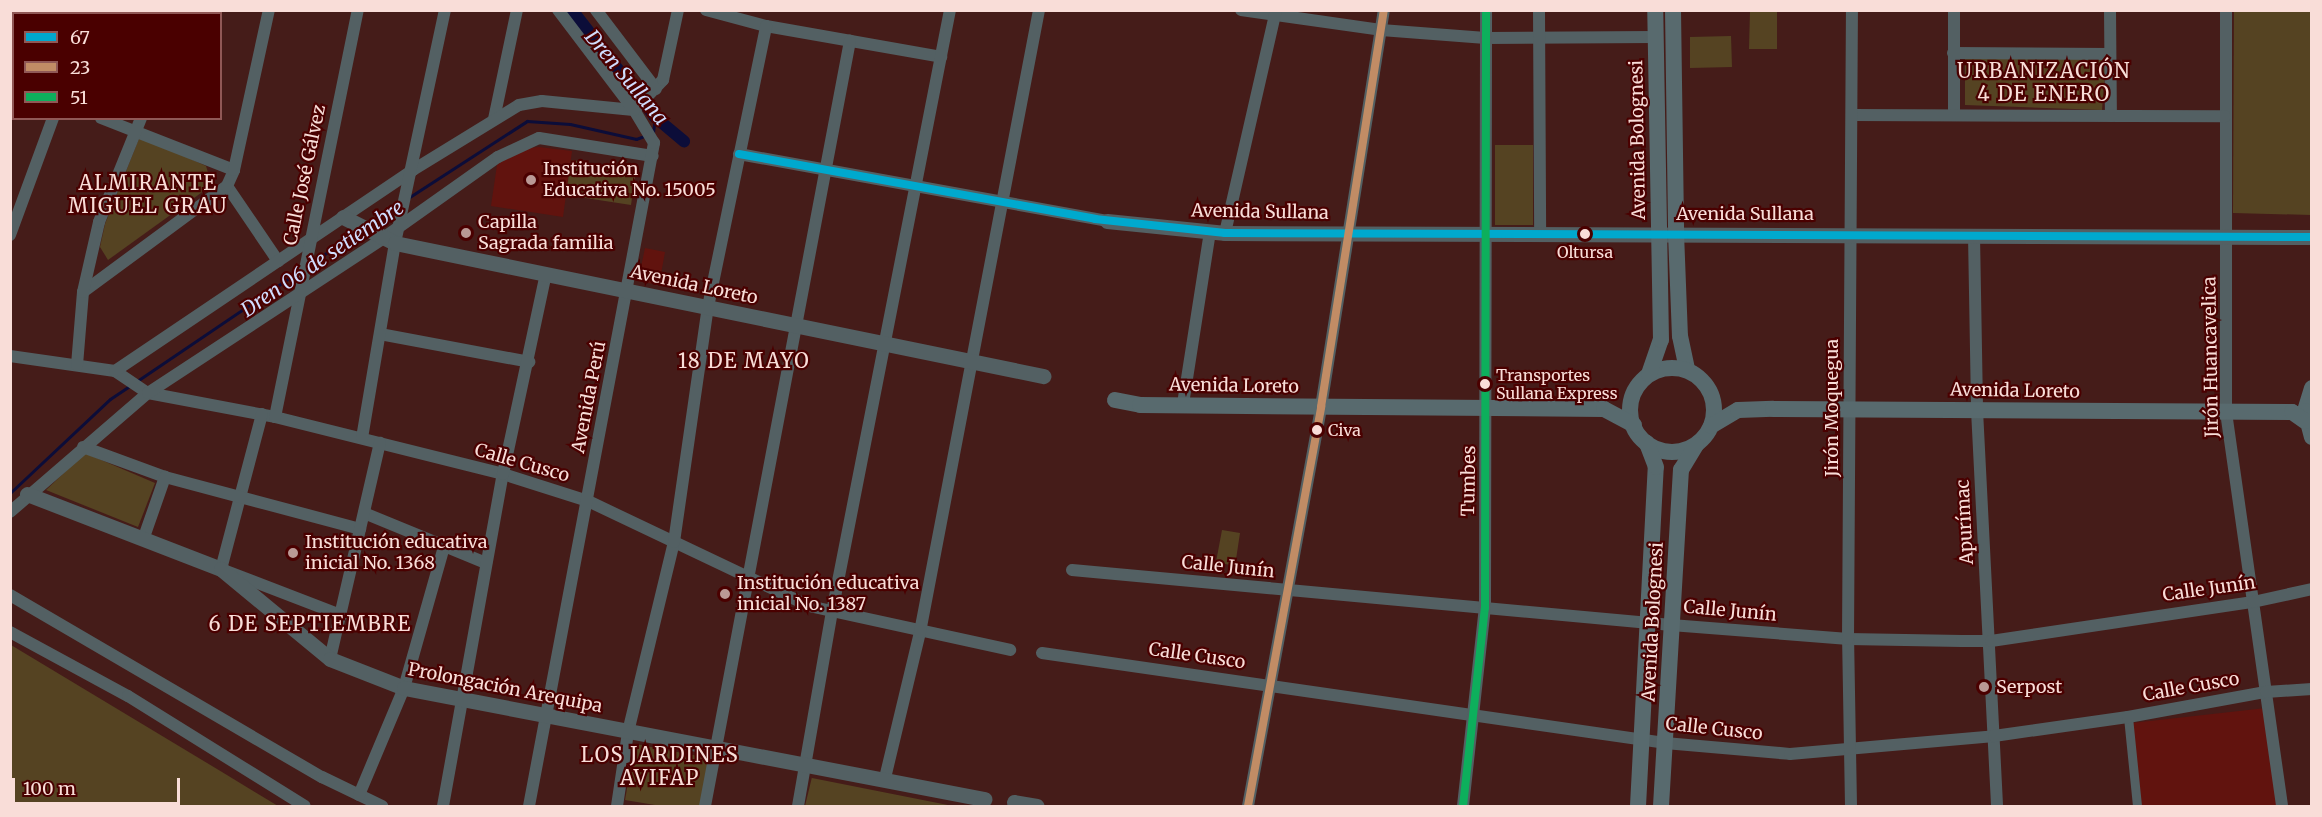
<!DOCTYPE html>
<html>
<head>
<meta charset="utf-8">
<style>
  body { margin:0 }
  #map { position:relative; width:2322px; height:817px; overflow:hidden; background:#451c19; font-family:Merriweather,serif }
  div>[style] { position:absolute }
  .built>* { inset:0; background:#61130e }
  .green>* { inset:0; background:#554322 }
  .stream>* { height:3px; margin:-1.5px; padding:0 1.5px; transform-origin:1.5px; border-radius:1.5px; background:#0c0d39 }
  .canal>* { height:12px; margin:-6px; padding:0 6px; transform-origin:6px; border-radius:6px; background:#0c0d39 }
  .pedestrian>* { height:9px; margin:-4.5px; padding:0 4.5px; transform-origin:4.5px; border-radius:4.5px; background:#536063 }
  .minor>* { height:12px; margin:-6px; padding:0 6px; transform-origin:6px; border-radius:6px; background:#536063 }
  .tertiary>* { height:15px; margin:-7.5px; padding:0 7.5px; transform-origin:7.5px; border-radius:7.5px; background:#536063 }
  .secondary>* { height:16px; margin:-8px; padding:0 8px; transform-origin:8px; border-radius:8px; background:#586a6e }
  .secondary>.ring { margin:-8px; padding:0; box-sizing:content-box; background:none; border:16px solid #586a6e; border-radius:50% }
  .bus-1>* { height:8px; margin:-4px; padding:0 4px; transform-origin:4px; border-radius:4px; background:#00a9ce }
  .bus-2>* { height:8px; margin:-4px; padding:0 4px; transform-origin:4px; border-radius:4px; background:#c18c65 }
  .bus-3>* { height:8px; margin:-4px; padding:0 4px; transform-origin:4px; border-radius:4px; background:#0daf5c }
  .dots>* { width:16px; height:16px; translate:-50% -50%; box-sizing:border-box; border:3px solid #4a0000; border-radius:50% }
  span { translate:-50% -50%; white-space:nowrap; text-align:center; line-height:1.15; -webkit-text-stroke:4.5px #4a0000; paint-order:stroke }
  .bus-label { font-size:16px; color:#f9ddd8 }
  .left { translate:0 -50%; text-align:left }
  .street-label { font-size:18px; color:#f9ddd8 }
  .poi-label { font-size:18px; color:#f9ddd8 }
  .neighbourhood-label { font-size:20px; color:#f9ddd8; letter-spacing:1.5px }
  .water-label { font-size:20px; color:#d0ddfe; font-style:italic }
  .frame { position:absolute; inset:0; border:12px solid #f9ddd8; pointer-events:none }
  .legend { position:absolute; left:12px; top:12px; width:210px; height:108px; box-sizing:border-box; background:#4a0000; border:2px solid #905856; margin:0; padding:8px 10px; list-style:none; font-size:18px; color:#f9ddd8 }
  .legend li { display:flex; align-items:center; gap:12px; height:30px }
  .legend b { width:30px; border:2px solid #905856 }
  .scale { position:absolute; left:12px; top:778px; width:168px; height:27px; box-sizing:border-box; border:3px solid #f9ddd8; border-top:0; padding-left:8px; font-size:18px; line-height:21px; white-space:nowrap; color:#f9ddd8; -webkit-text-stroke:4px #4a0000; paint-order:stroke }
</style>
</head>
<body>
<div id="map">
  <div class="built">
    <div style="clip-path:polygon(539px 147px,572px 151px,563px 217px,491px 206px,497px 165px,518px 149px)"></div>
    <div style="clip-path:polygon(645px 248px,665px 252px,659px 285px,638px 281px)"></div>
    <div style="clip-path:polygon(2266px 708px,2279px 806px,2141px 806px,2132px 723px)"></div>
  </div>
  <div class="green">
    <div style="clip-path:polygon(1750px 11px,1777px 11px,1777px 49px,1749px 49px)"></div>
    <div style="clip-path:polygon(2234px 11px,2311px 11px,2311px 215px,2233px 213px)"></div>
    <div style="clip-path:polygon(1731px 36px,1732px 67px,1690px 68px,1690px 37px)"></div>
    <div style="clip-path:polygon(1965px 59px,2106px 59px,2102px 110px,1965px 105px)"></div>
    <div style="clip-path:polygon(140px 136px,206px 166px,212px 185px,108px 260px,100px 247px,105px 224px)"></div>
    <div style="clip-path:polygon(1495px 145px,1533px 145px,1533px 225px,1495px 225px)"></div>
    <div style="clip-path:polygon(571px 160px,636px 170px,631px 205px,566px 195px)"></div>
    <div style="clip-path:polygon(85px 453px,155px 483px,138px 527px,46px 490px)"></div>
    <div style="clip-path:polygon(1222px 530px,1240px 533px,1235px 566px,1216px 562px)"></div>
    <div style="clip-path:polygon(11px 645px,222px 772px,278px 806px,11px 806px)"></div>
    <div style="clip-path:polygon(635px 744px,709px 758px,700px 806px,661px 806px,625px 800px)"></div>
    <div style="clip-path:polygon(812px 777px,812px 778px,953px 806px,805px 806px)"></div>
  </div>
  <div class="stream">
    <div style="left:653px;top:132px;width:15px;rotate:-82deg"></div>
    <div style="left:408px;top:198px;width:142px;rotate:-32.9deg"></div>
    <div style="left:527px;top:121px;width:43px;rotate:4deg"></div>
    <div style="left:570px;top:124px;width:68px;rotate:12.8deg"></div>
    <div style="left:636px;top:139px;width:12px;rotate:-20deg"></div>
    <div style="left:369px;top:224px;width:35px;rotate:-33deg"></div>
    <div style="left:311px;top:263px;width:56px;rotate:-33.4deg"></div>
    <div style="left:137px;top:381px;width:198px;rotate:-34.1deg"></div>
    <div style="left:10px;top:493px;width:137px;rotate:-43.2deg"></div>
    <div style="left:110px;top:399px;width:23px;rotate:-34deg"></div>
  </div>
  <div class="canal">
    <div style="left:572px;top:10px;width:135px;rotate:52.2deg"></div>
    <div style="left:655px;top:117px;width:38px;rotate:40deg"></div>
  </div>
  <div class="pedestrian">
    <div style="left:2128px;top:717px;width:89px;rotate:84.2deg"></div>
  </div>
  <div class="minor">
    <div style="left:596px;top:10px;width:99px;rotate:52.8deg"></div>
    <div style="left:706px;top:10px;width:62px;rotate:14.9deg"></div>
    <div style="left:766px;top:26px;width:178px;rotate:10deg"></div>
    <div style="left:1241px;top:10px;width:141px;rotate:8.1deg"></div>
    <div style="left:1381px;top:30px;width:105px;rotate:4.4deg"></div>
    <div style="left:1486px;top:38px;width:169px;rotate:-0.3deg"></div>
    <div style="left:1539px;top:10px;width:226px;rotate:89.7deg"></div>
    <div style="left:2110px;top:10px;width:106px;rotate:89.5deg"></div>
    <div style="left:2226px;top:10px;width:402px;rotate:90deg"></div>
    <div style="left:2226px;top:412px;width:398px;rotate:81.9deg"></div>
    <div style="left:91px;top:14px;width:4px;rotate:-76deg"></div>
    <div style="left:179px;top:14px;width:4px;rotate:-63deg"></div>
    <div style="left:1953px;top:53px;width:157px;rotate:0.4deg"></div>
    <div style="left:10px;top:83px;width:4px;rotate:14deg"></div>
    <div style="left:634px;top:110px;width:42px;rotate:-46deg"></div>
    <div style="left:663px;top:80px;width:72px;rotate:-77.9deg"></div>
    <div style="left:1954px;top:113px;width:103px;rotate:-90deg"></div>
    <div style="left:1852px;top:115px;width:373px;rotate:0.2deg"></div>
    <div style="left:101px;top:118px;width:143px;rotate:21.4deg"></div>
    <div style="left:494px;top:119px;width:111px;rotate:-78.1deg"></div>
    <div style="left:739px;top:154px;width:374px;rotate:10.3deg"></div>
    <div style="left:227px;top:186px;width:91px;rotate:55.8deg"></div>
    <div style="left:1225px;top:233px;width:229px;rotate:-77.1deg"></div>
    <div style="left:10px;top:235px;width:125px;rotate:-69.8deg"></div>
    <div style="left:1974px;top:235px;width:175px;rotate:89deg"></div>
    <div style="left:1977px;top:410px;width:397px;rotate:87.1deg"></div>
    <div style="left:83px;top:292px;width:179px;rotate:-36.4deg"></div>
    <div style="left:227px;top:186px;width:17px;rotate:-66deg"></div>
    <div style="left:234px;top:170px;width:164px;rotate:-77.7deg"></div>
    <div style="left:380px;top:334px;width:152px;rotate:10.6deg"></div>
    <div style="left:10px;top:356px;width:106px;rotate:8.1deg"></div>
    <div style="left:115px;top:371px;width:40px;rotate:34deg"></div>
    <div style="left:148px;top:393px;width:129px;rotate:10.7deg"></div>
    <div style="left:275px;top:417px;width:235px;rotate:14deg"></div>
    <div style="left:503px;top:474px;width:89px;rotate:17.6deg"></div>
    <div style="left:588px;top:501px;width:245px;rotate:25.4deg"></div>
    <div style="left:809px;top:606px;width:206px;rotate:12.3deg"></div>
    <div style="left:77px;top:365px;width:73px;rotate:-85.3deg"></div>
    <div style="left:83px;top:292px;width:72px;rotate:-77.1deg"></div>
    <div style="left:99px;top:222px;width:112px;rotate:-68deg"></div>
    <div style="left:115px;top:371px;width:359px;rotate:-34deg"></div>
    <div style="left:413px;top:170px;width:124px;rotate:-31.5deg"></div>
    <div style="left:519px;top:105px;width:23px;rotate:-10deg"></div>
    <div style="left:542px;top:101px;width:92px;rotate:5.6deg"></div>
    <div style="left:1183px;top:404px;width:174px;rotate:-81.1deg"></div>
    <div style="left:262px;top:414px;width:160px;rotate:104.8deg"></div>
    <div style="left:221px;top:569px;width:129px;rotate:21deg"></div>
    <div style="left:275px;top:417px;width:415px;rotate:-78.5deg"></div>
    <div style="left:362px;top:438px;width:198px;rotate:-80.4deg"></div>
    <div style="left:395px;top:243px;width:238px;rotate:-77.9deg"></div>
    <div style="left:83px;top:447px;width:87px;rotate:20.1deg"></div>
    <div style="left:165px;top:477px;width:202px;rotate:14.9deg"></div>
    <div style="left:10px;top:512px;width:182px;rotate:-40.8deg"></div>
    <div style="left:148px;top:393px;width:280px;rotate:-33.3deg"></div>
    <div style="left:382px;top:239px;width:142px;rotate:-35.3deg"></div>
    <div style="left:498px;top:157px;width:45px;rotate:-24.9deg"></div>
    <div style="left:539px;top:138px;width:115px;rotate:9deg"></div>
    <div style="left:364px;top:513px;width:132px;rotate:22.3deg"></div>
    <div style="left:144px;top:537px;width:64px;rotate:-70.7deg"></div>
    <div style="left:1072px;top:570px;width:602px;rotate:5.25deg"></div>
    <div style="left:1671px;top:625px;width:178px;rotate:4.5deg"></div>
    <div style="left:1848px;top:639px;width:114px;rotate:1deg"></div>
    <div style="left:1962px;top:641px;width:29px"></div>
    <div style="left:1991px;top:641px;width:265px;rotate:-8.5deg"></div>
    <div style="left:2253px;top:602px;width:60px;rotate:-12.4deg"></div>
    <div style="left:10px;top:595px;width:361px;rotate:30.3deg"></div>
    <div style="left:322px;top:777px;width:67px;rotate:25.8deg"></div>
    <div style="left:10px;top:632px;width:134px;rotate:28.5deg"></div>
    <div style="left:128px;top:696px;width:208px;rotate:31.9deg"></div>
    <div style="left:1042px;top:653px;width:629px;rotate:8.22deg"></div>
    <div style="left:1665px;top:743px;width:125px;rotate:5deg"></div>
    <div style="left:1790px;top:754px;width:205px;rotate:-5deg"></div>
    <div style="left:1994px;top:736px;width:135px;rotate:-8.1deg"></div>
    <div style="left:2128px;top:717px;width:140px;rotate:-10.3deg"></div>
    <div style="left:2266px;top:692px;width:46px;rotate:-3.7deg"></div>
    <div style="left:330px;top:659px;width:222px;rotate:-77deg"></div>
    <div style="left:885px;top:778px;width:150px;rotate:-76.5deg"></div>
    <div style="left:920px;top:632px;width:633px;rotate:-79.17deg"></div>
    <div style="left:359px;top:795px;width:116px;rotate:-67.2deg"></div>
    <div style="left:404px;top:688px;width:147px;rotate:-74.2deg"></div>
    <div style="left:443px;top:806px;width:337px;rotate:-79.8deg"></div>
    <div style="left:503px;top:474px;width:205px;rotate:-77.9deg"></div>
    <div style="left:529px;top:806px;width:675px;rotate:-79.32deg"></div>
    <div style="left:654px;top:143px;width:39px;rotate:-121deg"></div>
    <div style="left:634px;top:110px;width:126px;rotate:-127.2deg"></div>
    <div style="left:617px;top:806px;width:75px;rotate:-81.5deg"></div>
    <div style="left:628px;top:732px;width:195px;rotate:-76.4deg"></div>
    <div style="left:674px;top:542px;width:237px;rotate:-81.8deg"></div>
    <div style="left:708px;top:307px;width:287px;rotate:-78.3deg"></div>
    <div style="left:705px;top:806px;width:779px;rotate:-79.27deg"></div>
    <div style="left:798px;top:806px;width:197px;rotate:-80.1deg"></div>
    <div style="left:832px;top:612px;width:613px;rotate:-78.91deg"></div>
    <div style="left:1248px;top:806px;width:406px;rotate:-79.6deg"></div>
    <div style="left:1321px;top:407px;width:402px;rotate:-81deg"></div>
    <div style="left:1463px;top:806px;width:199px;rotate:-83.7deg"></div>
    <div style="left:1485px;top:608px;width:598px;rotate:-89.9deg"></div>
    <div style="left:1851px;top:806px;width:167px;rotate:-91deg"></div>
    <div style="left:1848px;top:639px;width:629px;rotate:-89.64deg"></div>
  </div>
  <div class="tertiary">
    <div style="left:343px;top:217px;width:58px;rotate:26.6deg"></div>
    <div style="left:395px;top:243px;width:662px;rotate:11.6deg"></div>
    <div style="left:1107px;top:221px;width:119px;rotate:5.8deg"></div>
    <div style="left:1225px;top:233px;width:1087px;rotate:0.21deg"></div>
    <div style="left:27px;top:494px;width:208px;rotate:21.1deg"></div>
    <div style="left:221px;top:569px;width:141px;rotate:39.5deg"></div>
    <div style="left:330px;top:659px;width:79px;rotate:21.4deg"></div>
    <div style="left:404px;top:688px;width:591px;rotate:10.83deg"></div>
    <div style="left:1014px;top:802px;width:23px;rotate:10deg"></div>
  </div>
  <div class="secondary">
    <div style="left:1673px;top:10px;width:223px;rotate:89.2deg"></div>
    <div style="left:1676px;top:233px;width:103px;rotate:87.8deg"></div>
    <div style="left:1680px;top:336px;width:35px;rotate:78deg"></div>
    <div class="ring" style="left:1630px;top:368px;width:68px;height:68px"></div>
    <div style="left:1649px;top:374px;width:36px;rotate:-71deg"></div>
    <div style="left:1661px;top:340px;width:330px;rotate:-91deg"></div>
    <div style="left:2312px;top:388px;width:24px;rotate:107deg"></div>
    <div style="left:2305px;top:411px;width:27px;rotate:75deg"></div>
    <div style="left:1115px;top:400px;width:25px;rotate:11deg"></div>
    <div style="left:1140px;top:405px;width:464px;rotate:0.5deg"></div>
    <div style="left:1604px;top:409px;width:34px;rotate:28deg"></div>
    <div style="left:1711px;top:426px;width:31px;rotate:-31deg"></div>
    <div style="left:1738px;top:410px;width:35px;rotate:-2deg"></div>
    <div style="left:1773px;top:409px;width:519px;rotate:0.33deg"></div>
    <div style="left:2292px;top:412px;width:16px;rotate:35deg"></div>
    <div style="left:1638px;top:806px;width:339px;rotate:-87deg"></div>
    <div style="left:1656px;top:467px;width:26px;rotate:-111deg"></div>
    <div style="left:1661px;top:806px;width:337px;rotate:-86.6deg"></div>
    <div style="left:1681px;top:470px;width:29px;rotate:-59deg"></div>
  </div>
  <div class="bus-1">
    <div style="left:739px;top:154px;width:362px;rotate:10.3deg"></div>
    <div style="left:1095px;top:219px;width:131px;rotate:6.1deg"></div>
    <div style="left:1225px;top:233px;width:1087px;rotate:0.21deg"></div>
  </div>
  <div class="bus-2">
    <div style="left:1248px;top:806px;width:406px;rotate:-79.6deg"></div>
    <div style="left:1321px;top:407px;width:402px;rotate:-81deg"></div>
  </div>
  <div class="bus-3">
    <div style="left:1463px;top:806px;width:199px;rotate:-83.7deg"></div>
    <div style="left:1485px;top:608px;width:598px;rotate:-89.9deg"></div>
  </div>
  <div class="dots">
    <div style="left:531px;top:180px;background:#ba9995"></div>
    <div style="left:466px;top:233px;background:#ba9995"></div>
    <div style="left:1585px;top:234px;background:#f9ddd8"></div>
    <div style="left:1485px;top:384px;background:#f9ddd8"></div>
    <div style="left:1317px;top:430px;background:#f9ddd8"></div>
    <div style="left:293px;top:553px;background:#ba9995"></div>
    <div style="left:725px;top:594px;background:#ba9995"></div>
    <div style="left:1984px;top:687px;background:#ba9995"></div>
  </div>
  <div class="bus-label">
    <span style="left:1585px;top:252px">Oltursa</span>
    <span class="left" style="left:1496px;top:384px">Transportes<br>Sullana Express</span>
    <span class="left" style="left:1328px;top:430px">Civa</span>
  </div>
  <div class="street-label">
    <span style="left:1638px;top:140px;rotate:-91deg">Avenida Bolognesi</span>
    <span style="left:305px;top:175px;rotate:-78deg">Calle José Gálvez</span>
    <span style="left:1260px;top:212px;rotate:1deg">Avenida Sullana</span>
    <span style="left:1745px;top:214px">Avenida Sullana</span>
    <span style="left:694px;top:285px;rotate:12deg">Avenida Loreto</span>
    <span style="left:2211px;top:357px;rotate:-91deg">Jirón Huancavelica</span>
    <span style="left:1234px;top:386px;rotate:1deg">Avenida Loreto</span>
    <span style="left:2015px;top:391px;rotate:1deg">Avenida Loreto</span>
    <span style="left:589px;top:397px;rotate:-79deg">Avenida Perú</span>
    <span style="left:1832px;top:408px;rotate:-90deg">Jirón Moquegua</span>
    <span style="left:522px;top:463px;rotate:16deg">Calle Cusco</span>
    <span style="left:1469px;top:481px;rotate:-89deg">Tumbes</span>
    <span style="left:1965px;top:522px;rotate:-93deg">Apurímac</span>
    <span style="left:1228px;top:567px;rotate:6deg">Calle Junín</span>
    <span style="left:2209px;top:589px;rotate:-8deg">Calle Junín</span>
    <span style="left:1730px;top:611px;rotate:5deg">Calle Junín</span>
    <span style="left:1653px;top:622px;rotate:-87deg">Avenida Bolognesi</span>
    <span style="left:1197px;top:656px;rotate:8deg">Calle Cusco</span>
    <span style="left:2191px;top:687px;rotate:-10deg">Calle Cusco</span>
    <span style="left:505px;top:688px;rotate:11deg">Prolongación Arequipa</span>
    <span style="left:1714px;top:729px;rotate:6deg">Calle Cusco</span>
  </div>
  <div class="poi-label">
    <span class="left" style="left:543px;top:180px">Institución<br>Educativa No. 15005</span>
    <span class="left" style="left:478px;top:233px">Capilla<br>Sagrada familia</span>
    <span class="left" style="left:305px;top:553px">Institución educativa<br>inicial No. 1368</span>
    <span class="left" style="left:737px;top:594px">Institución educativa<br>inicial No. 1387</span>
    <span class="left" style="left:1996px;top:687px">Serpost</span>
  </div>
  <div class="neighbourhood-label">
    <span style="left:2044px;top:82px">URBANIZACIÓN<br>4 DE ENERO</span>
    <span style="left:148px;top:194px">ALMIRANTE<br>MIGUEL GRAU</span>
    <span style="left:744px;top:360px">18 DE MAYO</span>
    <span style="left:310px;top:623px">6 DE SEPTIEMBRE</span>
    <span style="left:660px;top:766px">LOS JARDINES<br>AVIFAP</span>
  </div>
  <div class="water-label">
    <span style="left:627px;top:77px;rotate:50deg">Dren Sullana</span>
    <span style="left:322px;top:258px;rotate:-34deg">Dren 06 de setiembre</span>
  </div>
  <div class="frame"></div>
  <ul class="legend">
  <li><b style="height:8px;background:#00a9ce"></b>67</li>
  <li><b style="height:8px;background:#c18c65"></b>23</li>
  <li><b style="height:8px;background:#0daf5c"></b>51</li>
  </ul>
  <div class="scale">100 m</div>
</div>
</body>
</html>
